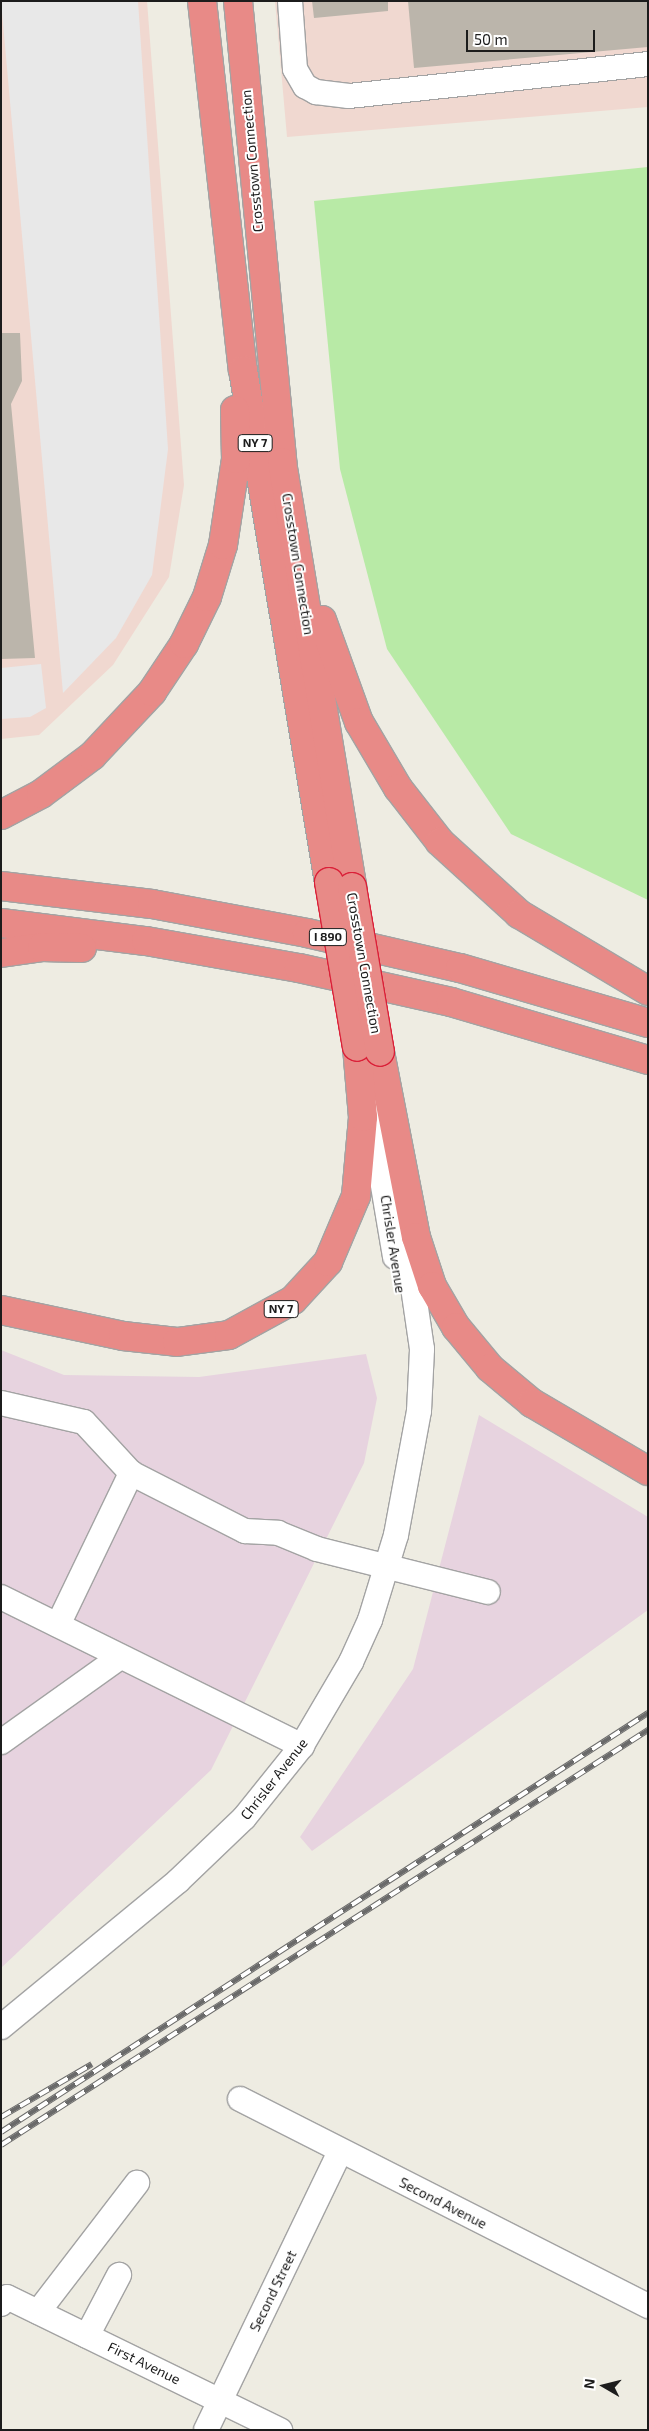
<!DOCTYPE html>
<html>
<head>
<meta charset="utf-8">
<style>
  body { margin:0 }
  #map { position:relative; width:649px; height:2431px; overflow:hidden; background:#eeece2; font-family:"Exo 2",sans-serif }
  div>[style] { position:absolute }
  .commercial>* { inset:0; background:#f0d8d0 }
  .industrial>* { inset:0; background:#e7d3df }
  .grass>* { inset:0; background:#b8eaa6 }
  .parking>* { inset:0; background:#e8e8e8 }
  .building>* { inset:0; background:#bbb5ab }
  .roads { filter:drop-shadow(1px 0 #a3a3a3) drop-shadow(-1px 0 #a3a3a3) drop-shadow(0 1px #a3a3a3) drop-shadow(0 -1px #a3a3a3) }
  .minor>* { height:24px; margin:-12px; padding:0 12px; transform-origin:12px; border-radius:12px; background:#fff }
  .highway>* { height:28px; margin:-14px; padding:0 14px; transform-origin:14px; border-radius:14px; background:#e88a87 }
  .rail>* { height:5.5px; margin-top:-2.75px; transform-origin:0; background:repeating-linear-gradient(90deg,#fff 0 11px,#6a6a6a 0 22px); box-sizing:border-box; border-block:1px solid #6a6a6a }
  .bridges { filter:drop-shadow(1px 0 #da2038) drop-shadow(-1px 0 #da2038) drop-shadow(0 1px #da2038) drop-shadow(0 -1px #da2038) }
  .highway-bridge>* { height:28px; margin:-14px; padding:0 14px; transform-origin:14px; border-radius:14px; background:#e88a87 }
  span { translate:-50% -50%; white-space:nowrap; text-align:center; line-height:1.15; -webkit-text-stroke:4px #fff; paint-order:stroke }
  .shield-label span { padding:1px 4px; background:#fff; border:1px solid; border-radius:4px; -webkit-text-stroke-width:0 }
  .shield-label { font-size:12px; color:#1c1c1c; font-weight:700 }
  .street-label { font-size:14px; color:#1c1c1c }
  .frame { position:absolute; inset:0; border:2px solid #1c1c1c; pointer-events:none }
  .north { position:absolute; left:579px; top:2361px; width:50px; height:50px; -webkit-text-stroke:4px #fff; paint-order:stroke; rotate:278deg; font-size:14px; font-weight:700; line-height:20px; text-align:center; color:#1c1c1c }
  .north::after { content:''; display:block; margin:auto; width:18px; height:22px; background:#1c1c1c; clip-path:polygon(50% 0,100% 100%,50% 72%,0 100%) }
  .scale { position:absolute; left:466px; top:30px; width:129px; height:22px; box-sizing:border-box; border:2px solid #1c1c1c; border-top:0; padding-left:6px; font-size:15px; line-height:18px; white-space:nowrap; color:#1c1c1c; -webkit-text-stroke:4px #fff; paint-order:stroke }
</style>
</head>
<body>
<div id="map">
  <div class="commercial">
    <div style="clip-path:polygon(1px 1px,147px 1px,184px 485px,169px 577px,113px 665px,39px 735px,1px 739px)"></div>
    <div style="clip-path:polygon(275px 1px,648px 1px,648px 107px,287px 137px)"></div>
  </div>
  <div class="industrial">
    <div style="clip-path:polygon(1px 1350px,64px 1375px,199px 1377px,366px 1354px,377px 1398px,364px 1463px,211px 1770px,1px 1968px)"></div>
    <div style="clip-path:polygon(479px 1415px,648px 1517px,648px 1610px,312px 1851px,300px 1837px,413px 1669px)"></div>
  </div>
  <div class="grass">
    <div style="clip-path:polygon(648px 167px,648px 900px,511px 834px,387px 649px,340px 469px,314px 201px)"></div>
  </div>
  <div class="parking">
    <div style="clip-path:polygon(1px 1px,138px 1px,168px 449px,152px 575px,116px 638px,63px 693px)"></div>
    <div style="clip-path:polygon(41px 664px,46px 708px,30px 717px,1px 719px,1px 668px)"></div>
  </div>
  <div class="building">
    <div style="clip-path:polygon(312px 1px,388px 1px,388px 11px,314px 18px)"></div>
    <div style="clip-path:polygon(408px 1px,648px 1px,648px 47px,414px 68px)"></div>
    <div style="clip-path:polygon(1px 333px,20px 333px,22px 381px,11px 404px,35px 658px,1px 659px)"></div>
  </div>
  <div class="roads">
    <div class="minor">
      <div style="left:290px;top:1px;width:68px;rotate:85.8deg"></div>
      <div style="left:295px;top:69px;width:20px;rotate:60deg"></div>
      <div style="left:305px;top:86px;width:13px;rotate:29deg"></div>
      <div style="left:316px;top:92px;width:33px;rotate:7deg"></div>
      <div style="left:349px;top:96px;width:301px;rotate:-6.1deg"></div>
      <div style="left:369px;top:1103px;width:156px;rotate:80.4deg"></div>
      <div style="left:1px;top:1403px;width:85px;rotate:12.9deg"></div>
      <div style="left:84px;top:1422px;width:69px;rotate:47.3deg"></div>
      <div style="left:131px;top:1473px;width:128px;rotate:27deg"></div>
      <div style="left:245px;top:1531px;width:33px;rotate:3deg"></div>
      <div style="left:278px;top:1533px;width:42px;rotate:22.3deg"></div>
      <div style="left:317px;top:1549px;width:176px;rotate:14.1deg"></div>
      <div style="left:1px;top:1597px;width:336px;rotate:26.3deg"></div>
      <div style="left:58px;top:1625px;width:169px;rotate:-64.3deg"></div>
      <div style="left:1px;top:1742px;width:146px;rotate:-35.5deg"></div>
      <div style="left:1px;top:2027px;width:229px;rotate:-39.5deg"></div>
      <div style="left:178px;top:1881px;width:91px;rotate:-43.7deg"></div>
      <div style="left:244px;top:1818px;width:91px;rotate:-51.2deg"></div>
      <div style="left:301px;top:1747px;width:99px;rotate:-59.5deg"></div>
      <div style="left:351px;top:1662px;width:46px;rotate:-65.7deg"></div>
      <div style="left:370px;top:1620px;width:89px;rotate:-73deg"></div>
      <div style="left:396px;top:1535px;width:126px;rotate:-79.5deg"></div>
      <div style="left:419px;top:1411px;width:62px;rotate:-87.2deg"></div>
      <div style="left:422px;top:1349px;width:117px;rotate:-98.3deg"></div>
      <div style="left:240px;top:2099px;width:458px;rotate:26.9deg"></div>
      <div style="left:1px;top:2304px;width:9px;rotate:-49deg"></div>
      <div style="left:7px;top:2297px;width:304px;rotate:26deg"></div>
      <div style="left:38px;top:2312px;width:163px;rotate:-52.5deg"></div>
      <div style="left:87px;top:2336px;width:69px;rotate:-62.3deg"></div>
      <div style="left:206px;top:2430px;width:309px;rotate:-64.3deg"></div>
    </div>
    <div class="highway">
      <div style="left:202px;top:1px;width:371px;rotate:83.7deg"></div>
      <div style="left:243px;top:370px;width:519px;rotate:80.47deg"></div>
      <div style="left:238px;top:1px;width:463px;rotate:84.5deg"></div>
      <div style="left:282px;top:462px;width:431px;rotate:80.6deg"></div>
      <div style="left:322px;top:620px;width:109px;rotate:70.1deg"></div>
      <div style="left:359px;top:722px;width:77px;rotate:59.4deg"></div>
      <div style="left:398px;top:788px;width:68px;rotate:52.1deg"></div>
      <div style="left:440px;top:842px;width:107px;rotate:42.3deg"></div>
      <div style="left:519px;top:914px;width:150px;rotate:30.8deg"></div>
      <div style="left:1px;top:815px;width:45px;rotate:-27.7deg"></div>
      <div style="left:41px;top:794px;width:64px;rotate:-36.7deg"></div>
      <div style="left:92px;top:756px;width:88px;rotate:-46.8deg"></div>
      <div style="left:152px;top:692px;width:58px;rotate:-56.3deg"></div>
      <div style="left:184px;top:644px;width:52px;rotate:-63.9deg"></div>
      <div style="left:207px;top:597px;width:54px;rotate:-72.9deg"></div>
      <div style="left:223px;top:545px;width:87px;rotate:-81.4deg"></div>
      <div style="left:236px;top:459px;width:49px;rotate:-91.2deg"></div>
      <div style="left:1px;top:886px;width:152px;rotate:6.8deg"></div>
      <div style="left:152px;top:904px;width:158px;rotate:10.6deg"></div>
      <div style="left:307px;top:933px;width:157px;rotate:12.9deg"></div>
      <div style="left:460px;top:968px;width:196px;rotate:16.3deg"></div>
      <div style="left:1px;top:923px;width:146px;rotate:7.1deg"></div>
      <div style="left:146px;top:941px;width:155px;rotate:10deg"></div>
      <div style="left:299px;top:968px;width:156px;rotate:12.6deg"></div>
      <div style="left:451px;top:1002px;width:205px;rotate:16.4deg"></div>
      <div style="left:1px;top:953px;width:41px;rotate:-8.3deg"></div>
      <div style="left:42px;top:947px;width:40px;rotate:1.4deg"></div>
      <div style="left:380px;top:1052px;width:188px;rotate:79deg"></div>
      <div style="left:416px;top:1237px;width:52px;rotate:71.9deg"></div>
      <div style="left:432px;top:1286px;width:48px;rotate:59.7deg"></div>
      <div style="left:456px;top:1327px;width:53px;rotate:50.3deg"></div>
      <div style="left:490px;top:1368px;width:55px;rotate:39.8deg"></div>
      <div style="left:532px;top:1403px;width:134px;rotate:30.4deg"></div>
      <div style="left:1px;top:1310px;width:125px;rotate:12deg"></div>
      <div style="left:123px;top:1336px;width:54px;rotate:6.3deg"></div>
      <div style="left:177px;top:1342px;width:52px;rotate:-7.7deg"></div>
      <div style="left:229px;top:1335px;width:73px;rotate:-28.7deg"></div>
      <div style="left:293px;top:1300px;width:52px;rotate:-47.4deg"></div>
      <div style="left:328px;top:1262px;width:72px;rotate:-67deg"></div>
      <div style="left:356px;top:1196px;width:79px;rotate:-84.9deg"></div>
      <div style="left:363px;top:1117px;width:70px;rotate:-94.9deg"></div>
    </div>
  </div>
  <div class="rail">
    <div style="left:1px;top:2117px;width:105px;rotate:-30.2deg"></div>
    <div style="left:1px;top:2132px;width:771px;rotate:-32.93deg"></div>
    <div style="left:1px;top:2145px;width:769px;rotate:-32.68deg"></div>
  </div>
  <div class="bridges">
    <div class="highway-bridge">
      <div style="left:329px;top:882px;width:167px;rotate:80.4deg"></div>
      <div style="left:352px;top:887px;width:167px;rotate:80.4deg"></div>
    </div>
  </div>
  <div class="shield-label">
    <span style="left:255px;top:443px">NY 7</span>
    <span style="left:328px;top:937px">I 890</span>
    <span style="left:281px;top:1309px">NY 7</span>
  </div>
  <div class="street-label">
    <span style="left:252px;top:161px;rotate:-95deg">Crosstown Connection</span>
    <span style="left:298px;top:564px;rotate:81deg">Crosstown Connection</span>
    <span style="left:364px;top:963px;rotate:80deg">Crosstown Connection</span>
    <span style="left:393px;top:1244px;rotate:81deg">Chrisler Avenue</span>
    <span style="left:274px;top:1779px;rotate:-52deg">Chrisler Avenue</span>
    <span style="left:443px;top:2203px;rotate:27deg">Second Avenue</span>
    <span style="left:273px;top:2291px;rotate:-64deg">Second Street</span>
    <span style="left:144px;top:2363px;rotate:26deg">First Avenue</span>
  </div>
  <div class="frame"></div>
  <div class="north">N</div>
  <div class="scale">50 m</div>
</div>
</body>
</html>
